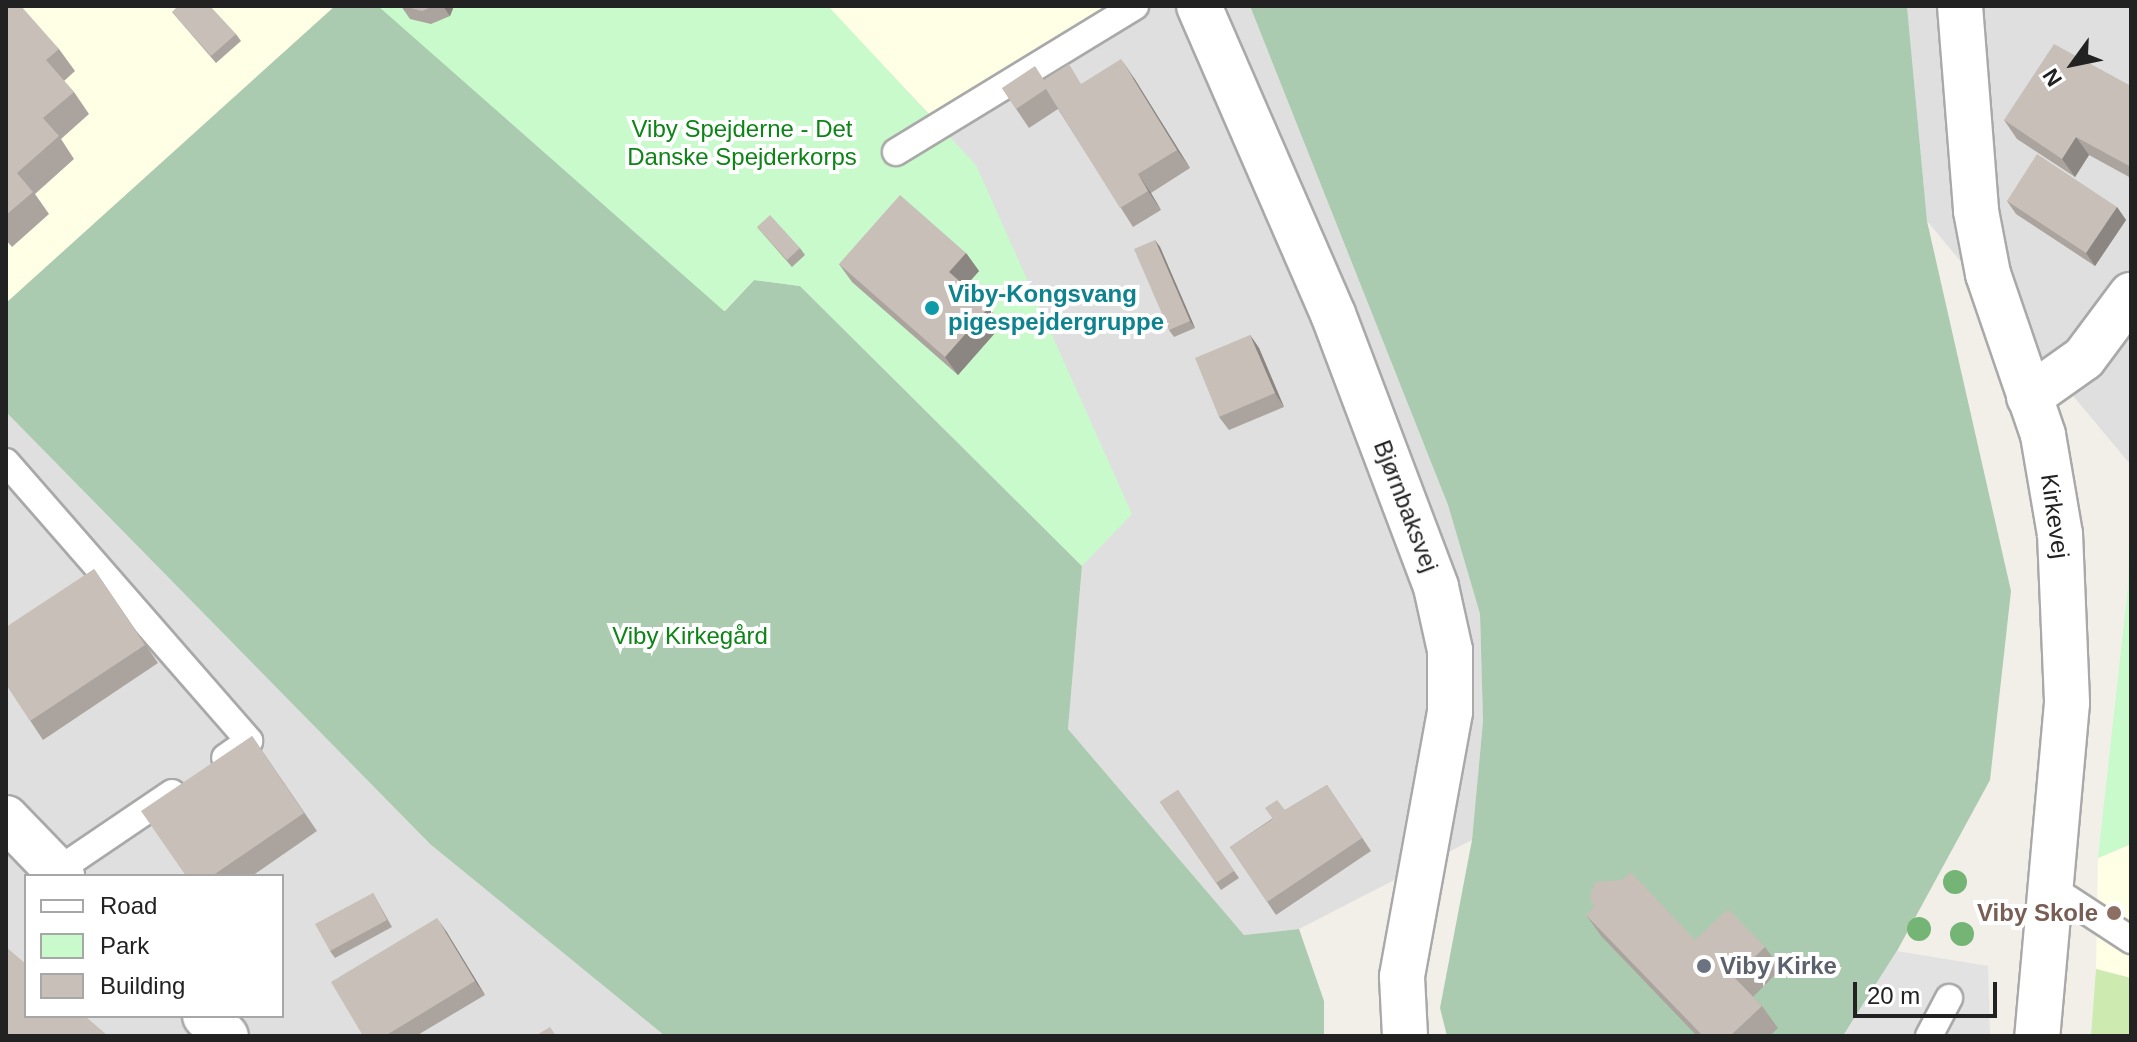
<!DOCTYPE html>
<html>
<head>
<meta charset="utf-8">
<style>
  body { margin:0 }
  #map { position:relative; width:2137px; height:1042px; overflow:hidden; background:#f2efe9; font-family:Helvetica,sans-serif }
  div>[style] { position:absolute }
  .residential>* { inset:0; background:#e0dfdf }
  .education>* { inset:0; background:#ffffe5 }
  .grass>* { inset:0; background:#cdebb0 }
  .cemetery>* { inset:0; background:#aacbaf }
  .park>* { inset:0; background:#c8facc }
  .parking>* { inset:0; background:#e2e2e2 }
  .roads { filter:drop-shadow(2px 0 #a9a9a9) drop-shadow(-2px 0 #a9a9a9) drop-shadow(0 2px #a9a9a9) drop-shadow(0 -2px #a9a9a9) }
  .service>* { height:26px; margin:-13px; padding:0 13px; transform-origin:13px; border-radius:13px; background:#fff }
  .minor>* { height:44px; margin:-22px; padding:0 22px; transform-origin:22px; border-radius:22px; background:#fff }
  .tertiary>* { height:44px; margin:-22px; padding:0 22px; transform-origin:22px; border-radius:22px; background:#fff }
  .trees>* { width:24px; height:24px; margin:-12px; border-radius:50%; background:#74b475 }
  .wall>* { inset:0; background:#aba49e }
  .shaded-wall>* { inset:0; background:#8b8681 }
  .building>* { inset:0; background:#c7bfb8 }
  .dots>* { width:22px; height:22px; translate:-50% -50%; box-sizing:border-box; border:4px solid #fff; border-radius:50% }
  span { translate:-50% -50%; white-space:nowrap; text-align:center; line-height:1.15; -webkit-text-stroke:8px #fff; paint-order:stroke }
  .park-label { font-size:24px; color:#0c8416 }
  .culture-label { font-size:24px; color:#0d838f; font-weight:700 }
  .left { translate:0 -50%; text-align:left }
  .street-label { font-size:24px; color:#222 }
  .education-label { font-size:24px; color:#785e54; font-weight:700 }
  .right { translate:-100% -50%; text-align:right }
  .worship-label { font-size:24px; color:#5b616d; font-weight:700 }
  .frame { position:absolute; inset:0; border:8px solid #222; pointer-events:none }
  .legend { position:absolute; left:24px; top:874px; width:260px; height:144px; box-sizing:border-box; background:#fff; border:2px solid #a7a7a7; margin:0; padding:10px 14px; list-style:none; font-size:24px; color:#222 }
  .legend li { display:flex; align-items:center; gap:16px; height:40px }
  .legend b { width:40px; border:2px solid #a7a7a7 }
  .north { position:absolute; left:2033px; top:24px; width:80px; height:80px; -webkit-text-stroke:6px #fff; paint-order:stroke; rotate:237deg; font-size:22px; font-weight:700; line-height:32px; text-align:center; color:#222 }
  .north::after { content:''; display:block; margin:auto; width:28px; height:36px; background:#222; clip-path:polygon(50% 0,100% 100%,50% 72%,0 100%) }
  .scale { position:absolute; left:1853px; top:982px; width:144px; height:36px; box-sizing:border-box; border:4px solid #222; border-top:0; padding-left:10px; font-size:24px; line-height:28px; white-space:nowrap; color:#222; -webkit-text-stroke:6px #fff; paint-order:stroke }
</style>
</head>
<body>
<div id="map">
  <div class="residential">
    <div style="clip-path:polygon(379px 6px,1250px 6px,1448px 505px,1480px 614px,1483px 721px,1472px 840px,1299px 929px,1244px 935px,1068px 729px,1082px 566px,754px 280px)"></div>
    <div style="clip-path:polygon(1907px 6px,2131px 6px,2130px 464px,1927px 221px)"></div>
    <div style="clip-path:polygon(evenodd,6px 412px,430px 844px,665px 1036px,6px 1036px,6px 412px,26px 876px,282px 876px,282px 1016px,26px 1016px,26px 876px)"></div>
  </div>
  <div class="education">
    <div style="clip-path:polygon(6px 6px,335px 6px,6px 303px)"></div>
    <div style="clip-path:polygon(827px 6px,1106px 6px,930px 115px)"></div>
    <div style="clip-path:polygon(2131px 844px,2131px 978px,2096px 969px,2098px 858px)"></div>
  </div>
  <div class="grass">
    <div style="clip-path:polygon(2096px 969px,2131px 978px,2131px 1036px,2091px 1036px)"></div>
  </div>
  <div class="cemetery">
    <div style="clip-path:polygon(335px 6px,379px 6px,725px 311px,754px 280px,800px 286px,1082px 566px,1068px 729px,1244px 935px,1299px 929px,1324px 1001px,1324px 1036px,665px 1036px,430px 844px,6px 412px,6px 303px)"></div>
    <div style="clip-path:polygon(1250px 6px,1907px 6px,1927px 221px,2011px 591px,1990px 780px,1897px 951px,1843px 1036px,1447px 1036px,1440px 1008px,1472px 840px,1483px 721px,1480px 614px,1448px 505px)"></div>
  </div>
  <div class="park">
    <div style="clip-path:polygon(378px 6px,828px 6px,976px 165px,1132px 514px,1082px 566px,800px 286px,754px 280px,724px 311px)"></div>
    <div style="clip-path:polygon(2131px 459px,2131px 844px,2098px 858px,2128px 587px)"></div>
  </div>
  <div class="parking">
    <div style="clip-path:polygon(1897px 951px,1988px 966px,1990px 1036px,1843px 1036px)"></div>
  </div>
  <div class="roads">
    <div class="service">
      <div style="left:896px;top:152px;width:280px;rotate:-31.4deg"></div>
      <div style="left:6px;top:462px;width:370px;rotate:48.9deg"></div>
      <div style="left:249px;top:741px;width:29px;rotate:145deg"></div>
      <div style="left:57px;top:871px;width:139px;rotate:-34.1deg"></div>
      <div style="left:2050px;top:887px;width:97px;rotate:33.2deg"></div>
      <div style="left:1929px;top:1036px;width:43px;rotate:-62.2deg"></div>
    </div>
    <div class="minor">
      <div style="left:1199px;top:6px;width:336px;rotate:66.5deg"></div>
      <div style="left:1333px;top:314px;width:292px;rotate:69.3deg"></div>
      <div style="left:1436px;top:587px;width:65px;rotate:77.5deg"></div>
      <div style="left:1450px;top:650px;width:62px;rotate:90deg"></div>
      <div style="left:1450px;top:712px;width:269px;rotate:100.3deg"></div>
      <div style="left:1402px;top:977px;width:59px;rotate:87.1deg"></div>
      <div style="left:1960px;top:6px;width:206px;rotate:85.5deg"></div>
      <div style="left:1976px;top:211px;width:64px;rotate:79.2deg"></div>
      <div style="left:1988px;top:274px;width:170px;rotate:71.1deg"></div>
      <div style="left:2043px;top:435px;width:100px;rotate:80.3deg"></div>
      <div style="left:2060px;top:534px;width:169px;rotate:87.6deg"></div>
      <div style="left:2067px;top:703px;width:334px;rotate:95.1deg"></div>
      <div style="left:2029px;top:397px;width:67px;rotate:-35.3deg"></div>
      <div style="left:2084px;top:358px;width:79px;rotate:-53.3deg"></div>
    </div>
    <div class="tertiary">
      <div style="left:6px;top:818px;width:81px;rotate:46deg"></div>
      <div style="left:205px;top:1016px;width:29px;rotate:44deg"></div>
    </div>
  </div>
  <div class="trees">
    <div style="left:1955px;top:882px"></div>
    <div style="left:1919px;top:929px"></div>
    <div style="left:1962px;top:934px"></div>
  </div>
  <div class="wall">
    <div style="clip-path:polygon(6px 6px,59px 49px,75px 71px,64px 81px,74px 92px,89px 114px,61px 139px,74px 159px,35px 194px,49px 214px,12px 247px,6px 240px)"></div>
    <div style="clip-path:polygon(401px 6px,454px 6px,450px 16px,431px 24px,410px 19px)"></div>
    <div style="clip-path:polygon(172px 12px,236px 34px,241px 41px,216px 63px)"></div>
    <div style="clip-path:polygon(1134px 78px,1190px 168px,1151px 193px,1161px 210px,1133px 227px,1058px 109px,1029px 128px,1002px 88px,1045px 79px,1082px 84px)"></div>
    <div style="clip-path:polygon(2131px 86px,2131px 178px,2089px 155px,2075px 177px,2017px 139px,2004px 120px)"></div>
    <div style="clip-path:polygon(2007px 201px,2117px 207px,2126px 220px,2095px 266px,2016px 214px)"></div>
    <div style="clip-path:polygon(757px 227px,800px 248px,805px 255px,792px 267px)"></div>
    <div style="clip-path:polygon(1155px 240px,1160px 247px,1195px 328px,1174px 337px,1169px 330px)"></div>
    <div style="clip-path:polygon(966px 253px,979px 271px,966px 286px,989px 307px,1002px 325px,958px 375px,852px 282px,839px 264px)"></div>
    <div style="clip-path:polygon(1250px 335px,1259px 348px,1284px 407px,1229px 430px,1219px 417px)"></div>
    <div style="clip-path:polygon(94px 569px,158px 663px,43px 740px,6px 684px)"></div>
    <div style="clip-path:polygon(252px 736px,317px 831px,252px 876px,186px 876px)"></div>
    <div style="clip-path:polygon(1327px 785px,1371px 851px,1276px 915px,1230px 847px,1285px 810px)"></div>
    <div style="clip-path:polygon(1178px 790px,1239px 878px,1221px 890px,1160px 802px)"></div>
    <div style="clip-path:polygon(373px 893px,392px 927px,335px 958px,330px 951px)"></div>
    <div style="clip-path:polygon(1586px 915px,1695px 940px,1765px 947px,1781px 969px,1753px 997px,1762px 1006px,1778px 1028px,1770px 1036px,1697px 1036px,1602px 937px)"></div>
    <div style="clip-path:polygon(446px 931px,485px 995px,416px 1036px,363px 1036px)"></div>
  </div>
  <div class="shaded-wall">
    <div style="clip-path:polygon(443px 6px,454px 6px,450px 16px)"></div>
    <div style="clip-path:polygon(1121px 59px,1134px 78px,1190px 168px,1177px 150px)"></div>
    <div style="clip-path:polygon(2076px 137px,2089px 155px,2075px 177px,2062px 159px)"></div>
    <div style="clip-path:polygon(1138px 174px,1151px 193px,1161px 210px,1148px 191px)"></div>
    <div style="clip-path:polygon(2117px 207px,2126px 220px,2095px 266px,2086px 253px)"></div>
    <div style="clip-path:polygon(1155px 240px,1160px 247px,1195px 328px,1190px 321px)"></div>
    <div style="clip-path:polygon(966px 253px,979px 271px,962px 290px,949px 272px)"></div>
    <div style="clip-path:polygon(989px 307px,1002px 325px,958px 375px,945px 357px)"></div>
    <div style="clip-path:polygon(1250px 335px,1259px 348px,1284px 407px,1275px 393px)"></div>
    <div style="clip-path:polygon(437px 918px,446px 931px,485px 995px,475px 981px)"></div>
  </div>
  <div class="building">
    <div style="clip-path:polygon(6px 6px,21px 6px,59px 49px,46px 60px,74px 92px,43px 118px,59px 136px,17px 173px,33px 192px,6px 215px)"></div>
    <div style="clip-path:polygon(178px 6px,210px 6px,236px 34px,211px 56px,172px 12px)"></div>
    <div style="clip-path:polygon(403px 6px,434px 6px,422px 11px)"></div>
    <div style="clip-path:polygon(2054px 44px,2131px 86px,2131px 167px,2076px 137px,2062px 159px,2004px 120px)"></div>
    <div style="clip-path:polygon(1121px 59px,1177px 150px,1138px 174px,1148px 191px,1120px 208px,1046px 89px,1016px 109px,1002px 88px,1035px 66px,1044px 80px,1069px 64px,1081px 84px)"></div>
    <div style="clip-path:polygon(2037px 154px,2117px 207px,2086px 253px,2007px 201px)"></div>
    <div style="clip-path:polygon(900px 195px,966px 253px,949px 272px,989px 307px,945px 357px,839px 264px)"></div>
    <div style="clip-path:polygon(770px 215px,800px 248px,787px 260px,757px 227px)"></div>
    <div style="clip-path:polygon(1155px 240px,1190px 321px,1169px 330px,1134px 249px)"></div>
    <div style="clip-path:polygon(1250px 335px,1275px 393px,1219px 417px,1195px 358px)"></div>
    <div style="clip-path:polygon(94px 569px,145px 645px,30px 721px,6px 684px,6px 627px)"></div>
    <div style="clip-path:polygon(252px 736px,304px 813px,212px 876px,186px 876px,141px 811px)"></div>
    <div style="clip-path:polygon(1327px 785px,1362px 838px,1267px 902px,1230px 847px,1273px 819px,1265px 808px,1277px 800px,1285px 810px)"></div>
    <div style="clip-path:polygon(1178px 790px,1234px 871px,1216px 883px,1160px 802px)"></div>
    <div style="clip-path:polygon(1631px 872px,1695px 940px,1728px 909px,1765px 947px,1734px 977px,1762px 1006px,1730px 1036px,1703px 1036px,1586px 915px,1594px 907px,1590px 897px,1595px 882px,1622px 880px)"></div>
    <div style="clip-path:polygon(373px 893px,387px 920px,330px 951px,315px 924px)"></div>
    <div style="clip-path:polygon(437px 918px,475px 981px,385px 1036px,363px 1036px,331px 982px)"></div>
    <div style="clip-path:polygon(6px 947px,26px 964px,26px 1016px,85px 1016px,108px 1036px,6px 1036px)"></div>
    <div style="clip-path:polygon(550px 1027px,556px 1036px,535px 1036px)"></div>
  </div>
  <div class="dots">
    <div style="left:932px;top:308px;background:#0f9aa8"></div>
    <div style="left:2114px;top:913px;background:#8d6e63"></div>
    <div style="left:1704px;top:966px;background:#6b7280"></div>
  </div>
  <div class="park-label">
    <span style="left:742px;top:143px">Viby Spejderne - Det<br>Danske Spejderkorps</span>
    <span style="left:690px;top:636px">Viby Kirkegård</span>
  </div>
  <div class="culture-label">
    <span class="left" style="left:948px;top:308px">Viby-Kongsvang<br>pigespejdergruppe</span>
  </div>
  <div class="street-label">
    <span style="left:1406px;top:506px;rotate:69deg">Bjørnbaksvej</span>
    <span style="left:2055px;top:516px;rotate:82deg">Kirkevej</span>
  </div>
  <div class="education-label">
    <span class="right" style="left:2098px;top:913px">Viby Skole</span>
  </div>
  <div class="worship-label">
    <span class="left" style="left:1720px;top:966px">Viby Kirke</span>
  </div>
  <div class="frame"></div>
  <ul class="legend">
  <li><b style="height:10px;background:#fff"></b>Road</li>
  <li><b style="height:22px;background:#c8facc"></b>Park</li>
  <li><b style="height:22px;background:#c7bfb8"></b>Building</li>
  </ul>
  <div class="north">N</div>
  <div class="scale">20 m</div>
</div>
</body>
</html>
